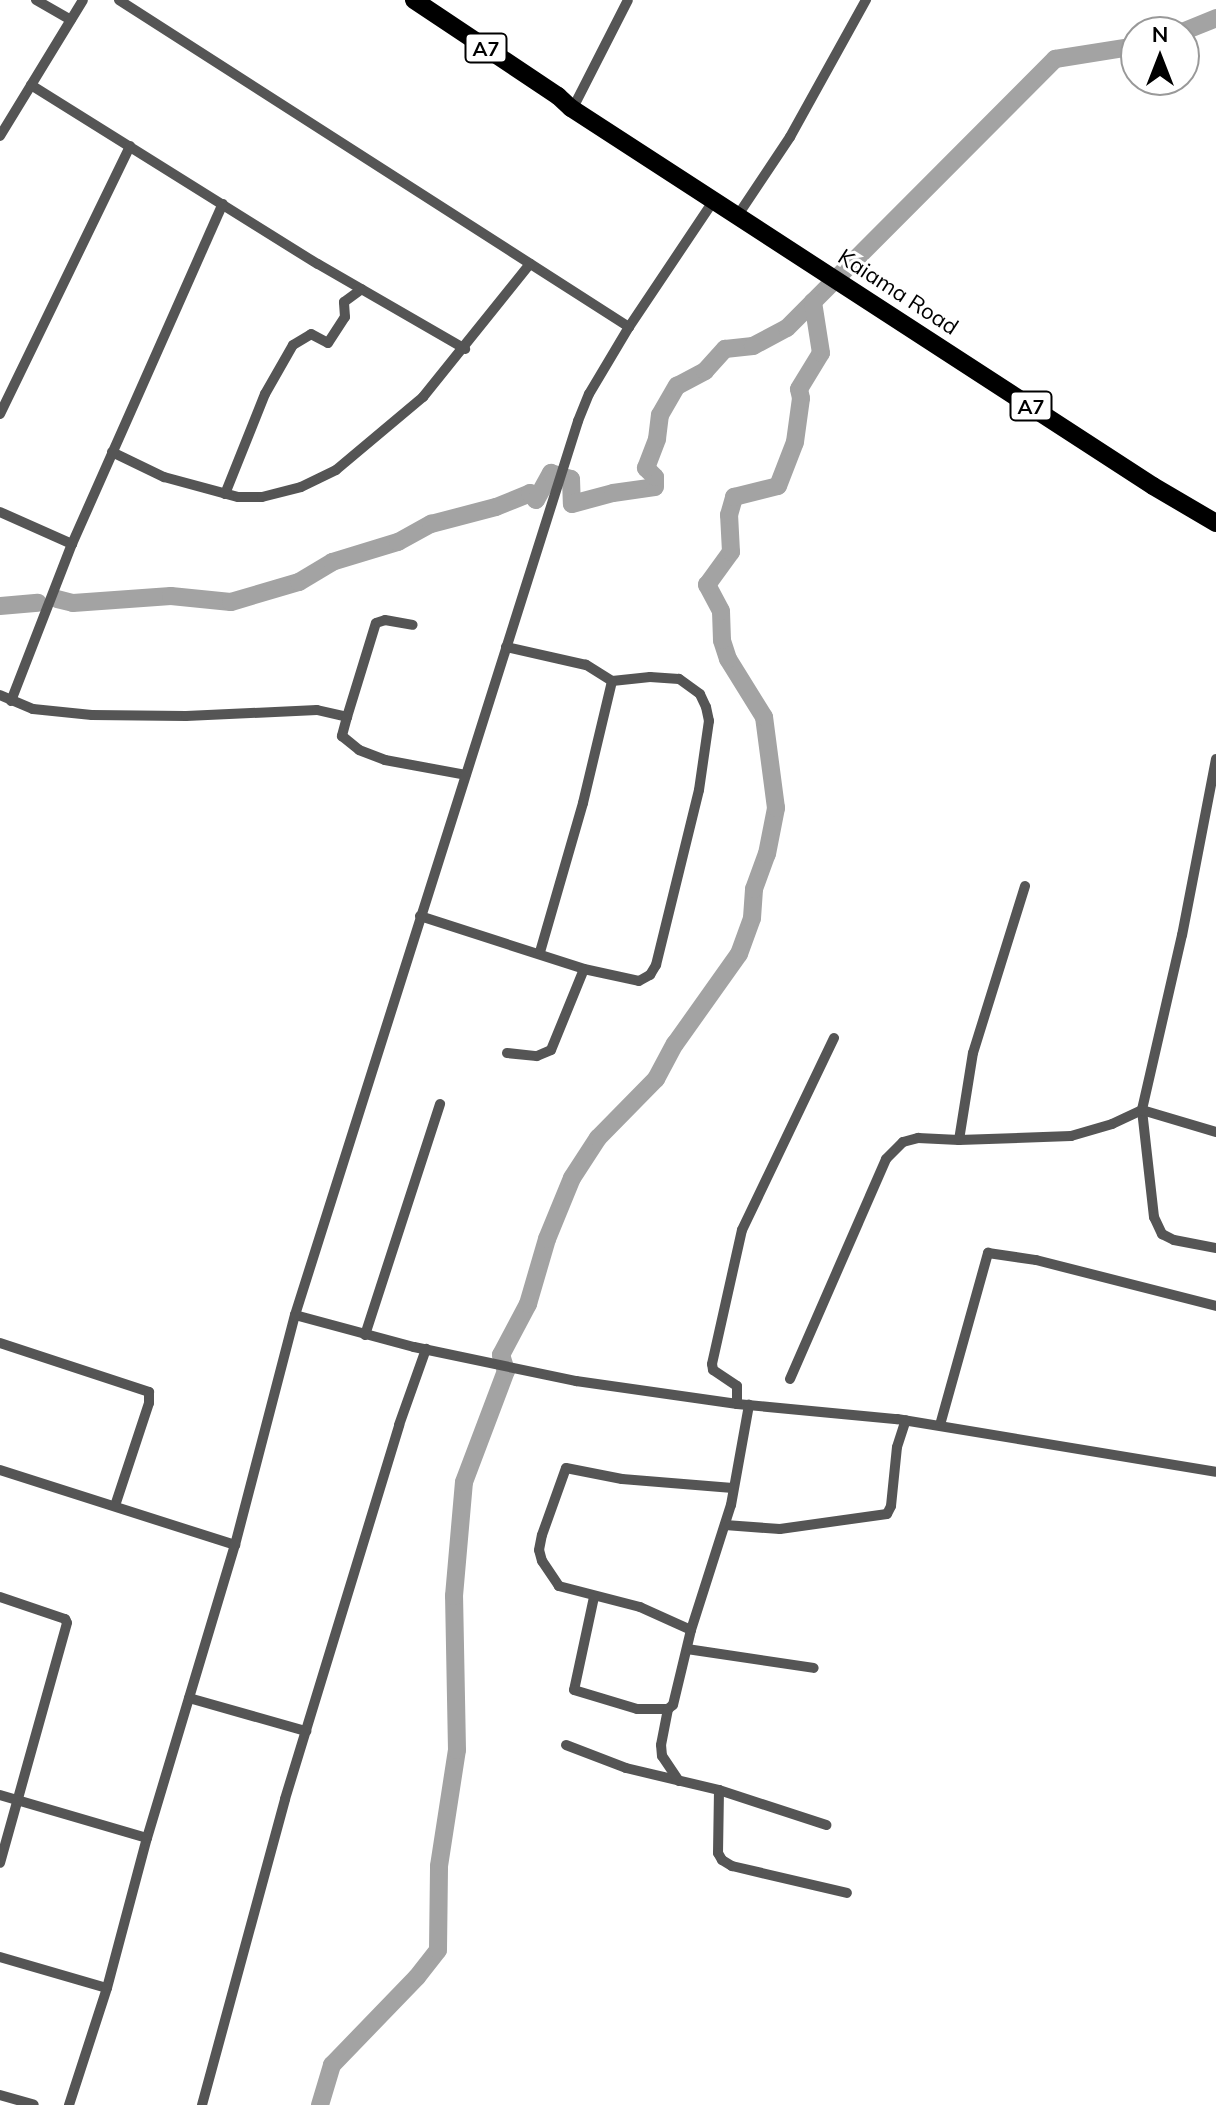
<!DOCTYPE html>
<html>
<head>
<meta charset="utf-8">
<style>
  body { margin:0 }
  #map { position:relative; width:1216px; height:2105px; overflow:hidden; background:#fff; font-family:Mulish,sans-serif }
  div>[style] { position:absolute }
  .river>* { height:18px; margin:-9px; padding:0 9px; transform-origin:9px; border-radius:9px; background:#a3a3a3 }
  .minor>* { height:10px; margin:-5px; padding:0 5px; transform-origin:5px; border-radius:5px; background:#555 }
  .trunk>* { height:18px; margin:-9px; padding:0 9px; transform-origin:9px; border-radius:9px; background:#000 }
  span { translate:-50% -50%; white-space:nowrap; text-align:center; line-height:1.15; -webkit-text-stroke:6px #fff; paint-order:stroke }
  .shield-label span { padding:2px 6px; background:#fff; border:2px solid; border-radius:6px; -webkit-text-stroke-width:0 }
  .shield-label { font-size:20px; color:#000; font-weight:700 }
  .street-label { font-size:22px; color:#000 }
  .north { position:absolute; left:1120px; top:16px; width:80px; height:80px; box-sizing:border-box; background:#fff; border:2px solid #999; border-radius:50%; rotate:0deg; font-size:22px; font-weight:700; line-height:32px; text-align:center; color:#000 }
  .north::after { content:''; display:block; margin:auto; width:28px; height:36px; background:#000; clip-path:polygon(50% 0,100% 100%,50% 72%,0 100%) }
</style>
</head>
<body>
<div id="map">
  <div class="river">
    <div style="left:1182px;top:32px;width:37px;rotate:-22deg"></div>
    <div style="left:57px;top:599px;width:16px;rotate:14deg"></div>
    <div style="left:73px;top:603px;width:98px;rotate:-4.1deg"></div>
    <div style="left:171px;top:596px;width:60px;rotate:5.7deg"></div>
    <div style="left:231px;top:602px;width:71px;rotate:-16.4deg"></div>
    <div style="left:299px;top:582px;width:39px;rotate:-31deg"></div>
    <div style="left:332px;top:562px;width:69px;rotate:-16.9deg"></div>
    <div style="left:398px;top:542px;width:38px;rotate:-29deg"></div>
    <div style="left:431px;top:524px;width:67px;rotate:-14.7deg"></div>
    <div style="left:496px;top:507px;width:37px;rotate:-22deg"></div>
    <div style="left:530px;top:493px;width:9px;rotate:49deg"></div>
    <div style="left:536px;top:500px;width:31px;rotate:-61deg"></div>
    <div style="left:551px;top:473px;width:21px;rotate:17deg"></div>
    <div style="left:571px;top:479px;width:25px;rotate:88deg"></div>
    <div style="left:572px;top:504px;width:42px;rotate:-15deg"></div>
    <div style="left:613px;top:493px;width:42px;rotate:-8.1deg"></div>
    <div style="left:655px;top:487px;width:10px;rotate:-90deg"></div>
    <div style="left:655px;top:477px;width:13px;rotate:-135deg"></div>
    <div style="left:646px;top:468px;width:31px;rotate:-69deg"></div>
    <div style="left:657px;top:439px;width:24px;rotate:-83deg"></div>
    <div style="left:660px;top:415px;width:34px;rotate:-60deg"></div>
    <div style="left:677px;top:386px;width:32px;rotate:-28deg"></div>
    <div style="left:705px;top:371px;width:30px;rotate:-48deg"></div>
    <div style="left:725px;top:349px;width:28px;rotate:-6deg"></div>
    <div style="left:753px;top:346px;width:38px;rotate:-28deg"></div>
    <div style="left:787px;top:328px;width:380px;rotate:-45.1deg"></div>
    <div style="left:1055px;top:59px;width:82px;rotate:-9.1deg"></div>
    <div style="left:0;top:606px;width:38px;rotate:-5deg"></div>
    <div style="left:320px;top:2105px;width:42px;rotate:-73.3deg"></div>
    <div style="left:332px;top:2065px;width:122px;rotate:-46deg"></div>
    <div style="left:417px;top:1977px;width:34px;rotate:-52deg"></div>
    <div style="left:438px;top:1950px;width:84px;rotate:-89.3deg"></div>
    <div style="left:439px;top:1866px;width:117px;rotate:-81.2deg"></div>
    <div style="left:457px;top:1750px;width:154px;rotate:-91.1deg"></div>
    <div style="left:454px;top:1596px;width:114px;rotate:-85deg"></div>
    <div style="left:464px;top:1482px;width:119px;rotate:-69.3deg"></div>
    <div style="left:506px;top:1371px;width:17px;rotate:-107deg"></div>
    <div style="left:501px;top:1355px;width:58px;rotate:-62.1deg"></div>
    <div style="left:528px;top:1304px;width:68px;rotate:-73.7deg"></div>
    <div style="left:547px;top:1239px;width:66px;rotate:-67.7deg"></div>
    <div style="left:572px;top:1178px;width:48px;rotate:-57deg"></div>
    <div style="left:598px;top:1138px;width:83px;rotate:-45.5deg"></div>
    <div style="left:656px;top:1079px;width:40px;rotate:-62deg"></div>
    <div style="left:675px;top:1044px;width:110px;rotate:-54.6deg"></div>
    <div style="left:739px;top:954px;width:38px;rotate:-70deg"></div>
    <div style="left:752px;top:918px;width:29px;rotate:-86deg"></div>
    <div style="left:754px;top:889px;width:37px;rotate:-70deg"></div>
    <div style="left:767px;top:854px;width:47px;rotate:-78.9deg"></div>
    <div style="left:776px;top:808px;width:92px;rotate:-97.5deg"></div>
    <div style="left:764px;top:717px;width:68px;rotate:-121.8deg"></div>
    <div style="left:728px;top:659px;width:20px;rotate:-108deg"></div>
    <div style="left:722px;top:640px;width:29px;rotate:-92deg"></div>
    <div style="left:721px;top:611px;width:30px;rotate:-118deg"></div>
    <div style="left:707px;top:585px;width:41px;rotate:-54deg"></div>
    <div style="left:731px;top:552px;width:37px;rotate:-93deg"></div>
    <div style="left:729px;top:515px;width:19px;rotate:-74deg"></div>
    <div style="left:734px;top:497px;width:45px;rotate:-14deg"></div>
    <div style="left:778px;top:486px;width:47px;rotate:-68.9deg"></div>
    <div style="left:795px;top:442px;width:44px;rotate:-82.2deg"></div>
    <div style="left:801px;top:398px;width:9px;rotate:-103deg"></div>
    <div style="left:799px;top:389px;width:42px;rotate:-58.6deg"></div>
    <div style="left:821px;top:353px;width:52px;rotate:-98.9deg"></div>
  </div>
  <div class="minor">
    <div style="left:36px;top:0;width:40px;rotate:29.7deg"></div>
    <div style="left:119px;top:0;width:606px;rotate:32.67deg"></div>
    <div style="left:31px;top:85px;width:338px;rotate:32deg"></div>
    <div style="left:318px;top:264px;width:170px;rotate:30deg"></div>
    <div style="left:576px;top:102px;width:114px;rotate:-63deg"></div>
    <div style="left:0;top:136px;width:159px;rotate:-58.6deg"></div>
    <div style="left:742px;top:209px;width:87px;rotate:-56.3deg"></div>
    <div style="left:790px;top:137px;width:157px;rotate:-61deg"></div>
    <div style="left:0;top:414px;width:298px;rotate:-64.1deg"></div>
    <div style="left:112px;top:452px;width:58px;rotate:25.7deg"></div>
    <div style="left:164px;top:477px;width:77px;rotate:15.1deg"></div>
    <div style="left:238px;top:497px;width:24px"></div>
    <div style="left:262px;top:497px;width:40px;rotate:-14.4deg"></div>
    <div style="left:301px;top:487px;width:39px;rotate:-26deg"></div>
    <div style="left:336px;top:470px;width:114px;rotate:-40deg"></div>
    <div style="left:423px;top:397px;width:171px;rotate:-51.2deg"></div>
    <div style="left:225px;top:494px;width:108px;rotate:-68.2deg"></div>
    <div style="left:265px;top:394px;width:56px;rotate:-60.3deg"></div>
    <div style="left:293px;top:345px;width:21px;rotate:-31deg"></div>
    <div style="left:311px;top:334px;width:19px;rotate:28deg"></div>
    <div style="left:328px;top:343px;width:31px;rotate:-57deg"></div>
    <div style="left:345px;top:317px;width:15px;rotate:-94deg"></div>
    <div style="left:344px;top:302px;width:22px;rotate:-36deg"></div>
    <div style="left:0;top:512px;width:79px;rotate:24deg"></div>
    <div style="left:0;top:695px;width:36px;rotate:23deg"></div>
    <div style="left:33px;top:709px;width:59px;rotate:5.8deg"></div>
    <div style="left:92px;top:715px;width:94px;rotate:0.6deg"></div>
    <div style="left:186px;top:716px;width:131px;rotate:-2.6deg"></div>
    <div style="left:317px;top:710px;width:31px;rotate:13deg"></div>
    <div style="left:347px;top:717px;width:20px;rotate:105deg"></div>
    <div style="left:342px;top:736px;width:22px;rotate:39deg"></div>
    <div style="left:359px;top:750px;width:28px;rotate:21deg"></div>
    <div style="left:385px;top:760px;width:82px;rotate:10.5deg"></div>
    <div style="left:11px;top:701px;width:168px;rotate:-68.8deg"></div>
    <div style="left:72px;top:544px;width:372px;rotate:-66.1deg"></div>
    <div style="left:347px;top:717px;width:98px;rotate:-72.9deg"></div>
    <div style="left:376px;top:623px;width:9px;rotate:-18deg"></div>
    <div style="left:385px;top:620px;width:28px;rotate:10deg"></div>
    <div style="left:1216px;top:759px;width:179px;rotate:100.9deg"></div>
    <div style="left:1182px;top:935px;width:180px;rotate:102.9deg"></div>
    <div style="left:1142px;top:1110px;width:108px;rotate:83.6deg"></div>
    <div style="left:1154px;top:1217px;width:19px;rotate:65deg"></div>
    <div style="left:1162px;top:1234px;width:13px;rotate:27deg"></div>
    <div style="left:1174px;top:1240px;width:43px;rotate:10.8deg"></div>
    <div style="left:420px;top:916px;width:172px;rotate:17.9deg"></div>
    <div style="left:584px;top:969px;width:56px;rotate:12.3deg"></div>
    <div style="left:639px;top:981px;width:13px;rotate:-29deg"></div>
    <div style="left:650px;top:975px;width:12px;rotate:-59deg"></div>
    <div style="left:656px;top:965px;width:180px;rotate:-76.2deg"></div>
    <div style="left:699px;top:790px;width:70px;rotate:-81.8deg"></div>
    <div style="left:709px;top:721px;width:14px;rotate:-102deg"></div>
    <div style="left:706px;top:707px;width:14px;rotate:-115deg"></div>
    <div style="left:700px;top:694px;width:26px;rotate:-144deg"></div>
    <div style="left:679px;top:679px;width:29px;rotate:-176deg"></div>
    <div style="left:650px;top:677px;width:38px;rotate:174deg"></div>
    <div style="left:612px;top:681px;width:31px;rotate:-148deg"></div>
    <div style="left:586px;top:665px;width:82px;rotate:-167.3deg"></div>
    <div style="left:540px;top:952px;width:155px;rotate:-73.9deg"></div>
    <div style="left:583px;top:803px;width:125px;rotate:-76.6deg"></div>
    <div style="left:507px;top:1053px;width:30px;rotate:6deg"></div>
    <div style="left:537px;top:1056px;width:15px;rotate:-23deg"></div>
    <div style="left:551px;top:1050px;width:87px;rotate:-67.8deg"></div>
    <div style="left:959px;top:1140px;width:88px;rotate:-80.9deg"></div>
    <div style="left:973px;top:1053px;width:175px;rotate:-72.7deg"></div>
    <div style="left:295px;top:1315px;width:123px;rotate:15.1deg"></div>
    <div style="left:414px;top:1347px;width:166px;rotate:11.9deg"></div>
    <div style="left:576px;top:1381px;width:163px;rotate:8.1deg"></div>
    <div style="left:737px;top:1404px;width:161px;rotate:5.4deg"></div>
    <div style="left:897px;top:1419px;width:323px;rotate:9.4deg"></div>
    <div style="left:365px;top:1335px;width:243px;rotate:-72deg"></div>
    <div style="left:0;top:1343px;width:157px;rotate:18.2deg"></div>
    <div style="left:149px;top:1392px;width:11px;rotate:90deg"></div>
    <div style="left:149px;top:1403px;width:108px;rotate:108.3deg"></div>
    <div style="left:790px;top:1379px;width:240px;rotate:-66.4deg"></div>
    <div style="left:886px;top:1159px;width:24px;rotate:-45deg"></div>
    <div style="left:903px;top:1142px;width:16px;rotate:-15deg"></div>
    <div style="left:918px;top:1138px;width:41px;rotate:2.8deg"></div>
    <div style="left:959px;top:1140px;width:112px;rotate:-2deg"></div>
    <div style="left:1071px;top:1136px;width:43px;rotate:-16.3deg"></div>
    <div style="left:1112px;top:1124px;width:33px;rotate:-25deg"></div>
    <div style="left:1142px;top:1110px;width:77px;rotate:16.6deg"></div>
    <div style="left:737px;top:1404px;width:18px;rotate:-90deg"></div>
    <div style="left:737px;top:1386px;width:29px;rotate:-146deg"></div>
    <div style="left:713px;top:1370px;width:6px;rotate:-99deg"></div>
    <div style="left:712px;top:1364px;width:137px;rotate:-77.4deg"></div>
    <div style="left:742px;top:1230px;width:213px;rotate:-64.4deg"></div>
    <div style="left:940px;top:1425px;width:179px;rotate:-74.4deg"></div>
    <div style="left:988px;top:1253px;width:49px;rotate:8.3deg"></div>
    <div style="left:1036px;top:1260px;width:186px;rotate:14.3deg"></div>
    <div style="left:0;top:1470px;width:247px;rotate:17.7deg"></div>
    <div style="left:725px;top:1525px;width:55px;rotate:4.2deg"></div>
    <div style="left:780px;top:1529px;width:108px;rotate:-8deg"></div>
    <div style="left:887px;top:1514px;width:9px;rotate:-63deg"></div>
    <div style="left:891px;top:1506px;width:59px;rotate:-84.2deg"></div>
    <div style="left:897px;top:1447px;width:28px;rotate:-72deg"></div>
    <div style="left:0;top:1597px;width:69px;rotate:18.7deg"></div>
    <div style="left:65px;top:1619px;width:4px;rotate:63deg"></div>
    <div style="left:67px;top:1623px;width:249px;rotate:105.6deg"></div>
    <div style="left:594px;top:1597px;width:95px;rotate:102.1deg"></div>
    <div style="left:574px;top:1690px;width:66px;rotate:16.8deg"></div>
    <div style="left:637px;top:1709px;width:31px"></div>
    <div style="left:691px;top:1630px;width:56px;rotate:-155.7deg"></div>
    <div style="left:640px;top:1607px;width:84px;rotate:-165.5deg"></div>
    <div style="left:559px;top:1586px;width:30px;rotate:-124deg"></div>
    <div style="left:542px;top:1561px;width:11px;rotate:-105deg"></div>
    <div style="left:539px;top:1550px;width:15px;rotate:-79deg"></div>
    <div style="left:542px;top:1535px;width:71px;rotate:-70.3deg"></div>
    <div style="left:566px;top:1468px;width:57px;rotate:11.1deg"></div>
    <div style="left:622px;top:1479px;width:111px;rotate:4.6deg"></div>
    <div style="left:687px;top:1649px;width:128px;rotate:8.5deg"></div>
    <div style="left:189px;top:1698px;width:122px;rotate:15.8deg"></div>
    <div style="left:566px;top:1745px;width:64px;rotate:21deg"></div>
    <div style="left:626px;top:1768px;width:96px;rotate:13.3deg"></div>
    <div style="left:719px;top:1790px;width:113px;rotate:18.1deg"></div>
    <div style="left:679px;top:1781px;width:30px;rotate:-124deg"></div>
    <div style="left:662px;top:1756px;width:11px;rotate:-95deg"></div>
    <div style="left:661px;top:1745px;width:37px;rotate:-79deg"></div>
    <div style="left:668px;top:1709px;width:6px;rotate:-39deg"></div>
    <div style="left:673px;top:1705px;width:77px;rotate:-76.5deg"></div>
    <div style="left:691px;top:1630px;width:131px;rotate:-72.3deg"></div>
    <div style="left:731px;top:1505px;width:102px;rotate:-79.8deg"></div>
    <div style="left:719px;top:1790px;width:63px;rotate:90.9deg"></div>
    <div style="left:718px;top:1853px;width:8px;rotate:60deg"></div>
    <div style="left:722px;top:1860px;width:12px;rotate:31deg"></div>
    <div style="left:732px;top:1866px;width:118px;rotate:13.2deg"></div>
    <div style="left:0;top:1795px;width:153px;rotate:16.3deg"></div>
    <div style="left:0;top:1957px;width:111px;rotate:16.2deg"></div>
    <div style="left:0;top:2095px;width:35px;rotate:16deg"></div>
    <div style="left:69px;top:2105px;width:123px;rotate:-72deg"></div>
    <div style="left:107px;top:1988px;width:155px;rotate:-75.1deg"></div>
    <div style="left:147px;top:1838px;width:306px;rotate:-73.3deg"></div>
    <div style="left:235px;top:1545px;width:238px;rotate:-75.4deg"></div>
    <div style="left:295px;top:1315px;width:938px;rotate:-72.43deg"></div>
    <div style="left:578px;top:421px;width:29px;rotate:-68deg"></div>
    <div style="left:589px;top:394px;width:78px;rotate:-59.2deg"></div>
    <div style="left:629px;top:327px;width:153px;rotate:-56.2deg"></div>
    <div style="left:202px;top:2105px;width:317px;rotate:-74.8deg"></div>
    <div style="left:285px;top:1799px;width:391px;rotate:-73deg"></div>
    <div style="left:399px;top:1425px;width:81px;rotate:-70.4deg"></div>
  </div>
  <div class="trunk">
    <div style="left:414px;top:0;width:173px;rotate:33.7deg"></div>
    <div style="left:558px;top:96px;width:18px;rotate:43deg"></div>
    <div style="left:571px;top:108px;width:694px;rotate:33deg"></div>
    <div style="left:1153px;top:486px;width:73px;rotate:30.4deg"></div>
  </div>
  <div class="shield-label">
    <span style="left:486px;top:48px">A7</span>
    <span style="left:1031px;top:406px">A7</span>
  </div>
  <div class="street-label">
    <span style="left:898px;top:292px;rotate:33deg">Kaiama Road</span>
  </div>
  <div class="north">N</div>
</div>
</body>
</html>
